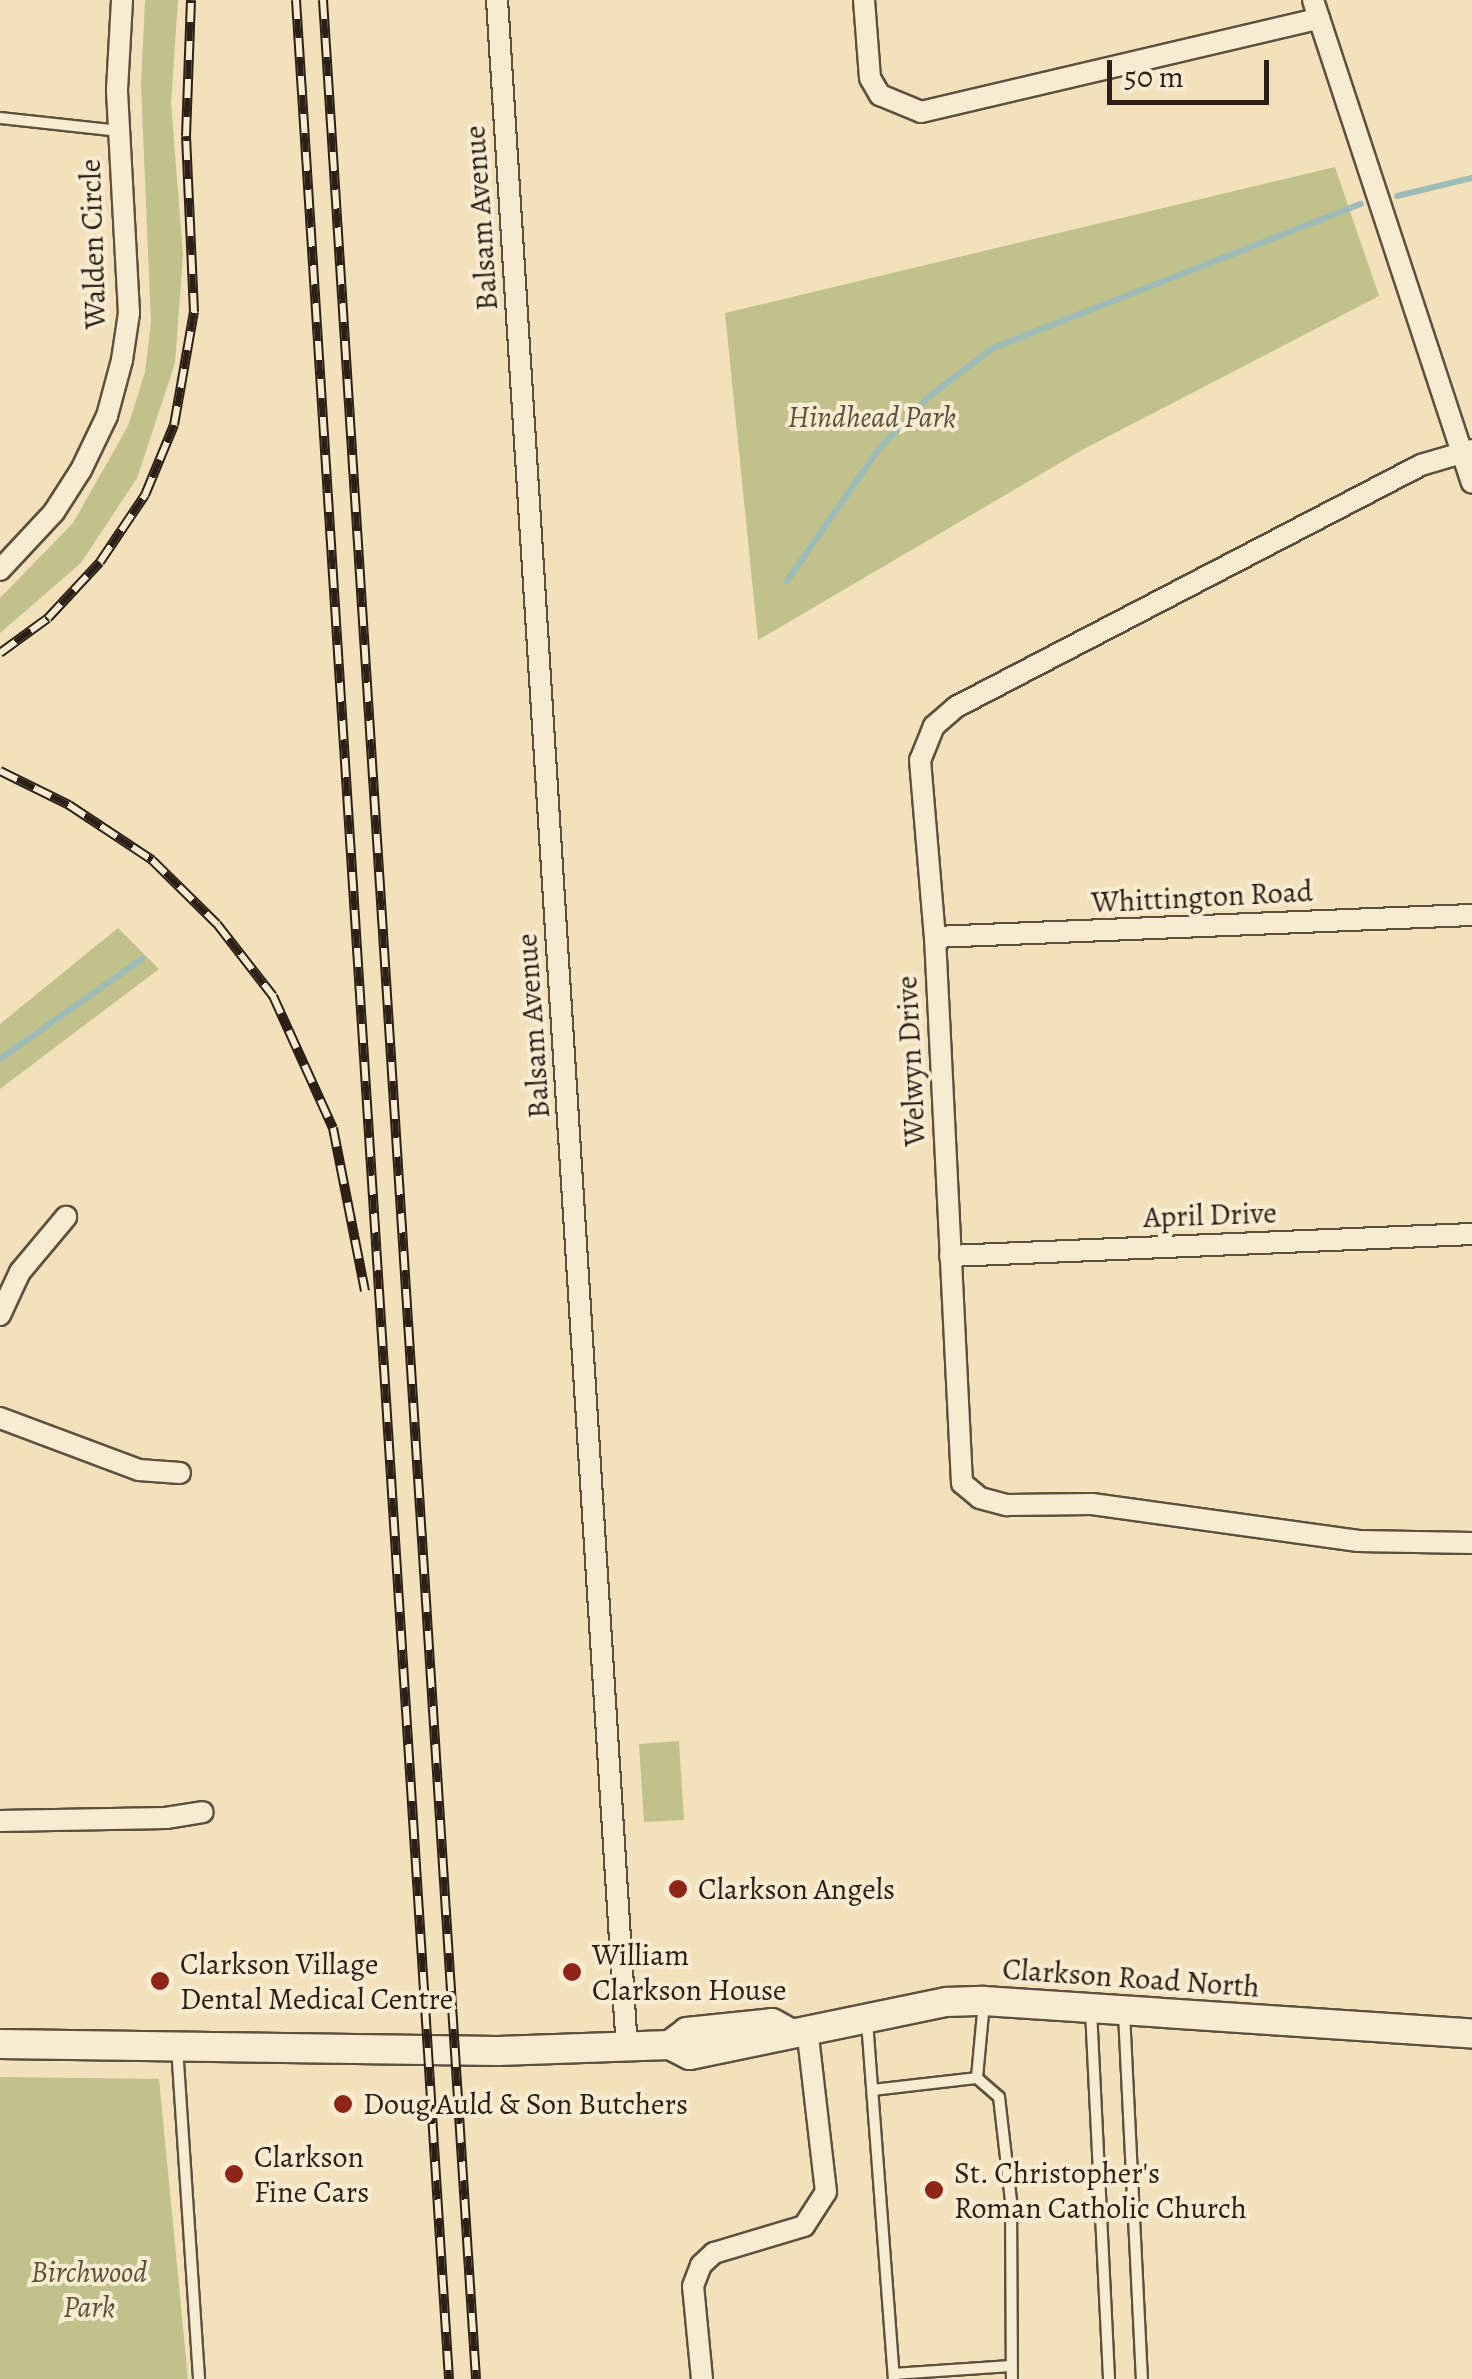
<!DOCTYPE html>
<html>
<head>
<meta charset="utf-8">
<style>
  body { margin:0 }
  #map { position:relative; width:1472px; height:2379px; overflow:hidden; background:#f2e1ba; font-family:Alegreya,serif }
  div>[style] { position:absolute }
  .green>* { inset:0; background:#c0c18b }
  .stream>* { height:6px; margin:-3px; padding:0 3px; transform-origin:3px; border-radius:3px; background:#9dbcb8 }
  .roads { filter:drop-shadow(2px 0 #5e503f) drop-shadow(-2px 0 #5e503f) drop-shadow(0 2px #5e503f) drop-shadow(0 -2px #5e503f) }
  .lane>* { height:10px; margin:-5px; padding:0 5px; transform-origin:5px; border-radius:5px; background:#f7ecd2 }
  .street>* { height:20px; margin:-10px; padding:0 10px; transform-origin:10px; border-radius:10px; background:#f7ecd2 }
  .secondary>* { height:28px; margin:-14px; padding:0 14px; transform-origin:14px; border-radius:14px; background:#f7ecd2 }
  .rail>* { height:10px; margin-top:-5px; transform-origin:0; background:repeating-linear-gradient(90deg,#f7ecd2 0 19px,#2c2016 0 38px); box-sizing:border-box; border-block:2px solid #2c2016 }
  .dots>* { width:28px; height:28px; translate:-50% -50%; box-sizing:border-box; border:5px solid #f7ecd2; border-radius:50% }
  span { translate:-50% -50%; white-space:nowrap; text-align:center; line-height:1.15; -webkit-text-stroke:8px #f7ecd2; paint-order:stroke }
  .street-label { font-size:30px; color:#2c2016 }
  .park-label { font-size:30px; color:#585039; font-style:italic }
  .poi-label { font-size:30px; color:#2c2016 }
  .left { translate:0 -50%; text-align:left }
  .scale { position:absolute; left:1107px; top:60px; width:162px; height:45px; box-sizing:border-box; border:5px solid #2c2016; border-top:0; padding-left:12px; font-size:30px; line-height:35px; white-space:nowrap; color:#2c2016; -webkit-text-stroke:8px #f7ecd2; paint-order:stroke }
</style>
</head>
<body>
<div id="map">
  <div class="green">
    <div style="clip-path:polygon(145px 0,178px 0,171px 103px,183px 255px,175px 363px,137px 478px,81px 563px,0 633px,0 598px,73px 523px,128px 426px,145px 372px,151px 322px,141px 85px)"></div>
    <div style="clip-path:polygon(1335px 167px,1379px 296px,1082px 450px,758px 640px,725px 313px)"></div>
    <div style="clip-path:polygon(118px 928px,159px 969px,0 1089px,0 1024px)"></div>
    <div style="clip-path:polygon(679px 1741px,684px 1820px,644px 1822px,639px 1744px)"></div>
    <div style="clip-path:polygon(0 2077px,159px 2079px,188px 2379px,0 2379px)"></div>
  </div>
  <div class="stream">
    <div style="left:1397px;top:196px;width:77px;rotate:-13.5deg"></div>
    <div style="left:787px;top:581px;width:160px;rotate:-55.2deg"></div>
    <div style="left:878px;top:450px;width:70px;rotate:-46.7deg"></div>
    <div style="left:926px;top:399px;width:84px;rotate:-37.3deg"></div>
    <div style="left:993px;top:348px;width:395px;rotate:-21.4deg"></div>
    <div style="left:0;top:1059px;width:174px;rotate:-35.2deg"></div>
  </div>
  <div class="roads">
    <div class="lane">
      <div style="left:0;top:118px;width:120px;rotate:6.2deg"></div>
      <div style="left:984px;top:2002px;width:76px;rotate:95.3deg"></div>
      <div style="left:977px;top:2078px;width:29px;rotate:41deg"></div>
      <div style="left:999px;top:2097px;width:105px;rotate:83.4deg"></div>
      <div style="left:1011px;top:2201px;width:178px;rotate:89.7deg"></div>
      <div style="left:1091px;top:2010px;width:369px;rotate:87.2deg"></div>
      <div style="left:1124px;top:2013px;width:366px;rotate:87.2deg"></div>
      <div style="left:867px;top:2021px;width:359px;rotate:85.7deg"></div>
      <div style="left:177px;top:2047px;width:333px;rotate:86.2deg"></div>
      <div style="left:873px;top:2090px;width:105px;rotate:-6.6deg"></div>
      <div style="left:894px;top:2374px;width:116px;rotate:-3.9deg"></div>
    </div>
    <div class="street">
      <div style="left:497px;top:0;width:2053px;rotate:86.37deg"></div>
      <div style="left:864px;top:0;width:78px;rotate:85.6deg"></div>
      <div style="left:870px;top:78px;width:20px;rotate:60deg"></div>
      <div style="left:880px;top:95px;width:44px;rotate:22.5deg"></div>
      <div style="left:921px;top:112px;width:409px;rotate:-13.2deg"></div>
      <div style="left:1313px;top:0;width:508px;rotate:71.78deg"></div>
      <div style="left:1472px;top:450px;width:53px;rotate:163.6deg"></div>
      <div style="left:1421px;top:465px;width:524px;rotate:152.51deg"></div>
      <div style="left:956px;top:707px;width:29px;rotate:139deg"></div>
      <div style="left:934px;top:726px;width:37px;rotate:112deg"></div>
      <div style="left:920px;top:760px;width:178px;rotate:85.2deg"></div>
      <div style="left:935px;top:937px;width:547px;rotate:87.17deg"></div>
      <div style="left:962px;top:1483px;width:23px;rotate:40deg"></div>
      <div style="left:980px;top:1498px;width:28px;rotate:15deg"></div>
      <div style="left:1007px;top:1505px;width:85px;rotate:-0.7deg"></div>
      <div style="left:1092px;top:1504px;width:269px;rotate:7.9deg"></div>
      <div style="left:1358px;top:1541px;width:114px;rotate:1deg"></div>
      <div style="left:0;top:570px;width:79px;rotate:-47deg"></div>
      <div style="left:54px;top:512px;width:50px;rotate:-57.3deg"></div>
      <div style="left:81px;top:470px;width:60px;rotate:-64.3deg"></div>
      <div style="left:107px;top:416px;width:58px;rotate:-75deg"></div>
      <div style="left:122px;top:360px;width:48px;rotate:-81.5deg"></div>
      <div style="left:129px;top:313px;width:223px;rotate:-93.1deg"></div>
      <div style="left:117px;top:90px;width:90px;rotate:-86.8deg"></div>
      <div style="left:935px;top:937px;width:537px;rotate:-2.35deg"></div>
      <div style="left:950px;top:1256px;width:522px;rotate:-2.41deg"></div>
      <div style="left:0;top:1315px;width:47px;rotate:-65.1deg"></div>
      <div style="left:20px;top:1272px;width:72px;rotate:-50.1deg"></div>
      <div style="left:0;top:1418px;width:148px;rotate:20.5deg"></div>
      <div style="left:139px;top:1470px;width:41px;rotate:4.2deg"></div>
      <div style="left:0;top:1821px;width:166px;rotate:-1deg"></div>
      <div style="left:166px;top:1818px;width:37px;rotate:-9deg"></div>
      <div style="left:702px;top:2379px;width:93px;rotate:-95.5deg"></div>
      <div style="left:693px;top:2286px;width:22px;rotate:-69deg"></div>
      <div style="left:701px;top:2265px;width:18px;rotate:-43deg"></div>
      <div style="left:714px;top:2253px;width:94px;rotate:-16.7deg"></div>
      <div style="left:804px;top:2226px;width:40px;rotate:-57.1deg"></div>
      <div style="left:826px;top:2192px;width:164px;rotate:-96.6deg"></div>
    </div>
    <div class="secondary">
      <div style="left:0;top:2044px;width:498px;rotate:0.8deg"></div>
      <div style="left:498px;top:2051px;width:172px;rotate:-2deg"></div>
      <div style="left:670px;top:2045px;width:22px;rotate:27deg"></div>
      <div style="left:690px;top:2055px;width:262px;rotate:-11.7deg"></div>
      <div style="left:947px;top:2002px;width:37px;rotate:-2deg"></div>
      <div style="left:984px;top:2001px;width:489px;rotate:3.8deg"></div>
      <div style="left:670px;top:2045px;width:21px;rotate:-37deg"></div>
      <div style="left:687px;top:2032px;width:85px;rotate:-6deg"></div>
      <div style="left:772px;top:2023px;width:18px;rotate:29deg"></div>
    </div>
  </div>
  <div class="rail">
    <div style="left:296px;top:0;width:2384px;rotate:86.32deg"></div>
    <div style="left:323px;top:0;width:2384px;rotate:86.32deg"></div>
    <div style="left:0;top:653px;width:59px;rotate:-36.1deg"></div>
    <div style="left:48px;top:618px;width:76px;rotate:-47.1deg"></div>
    <div style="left:100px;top:562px;width:81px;rotate:-56.1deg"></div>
    <div style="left:145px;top:495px;width:76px;rotate:-67.5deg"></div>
    <div style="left:174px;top:425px;width:115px;rotate:-80deg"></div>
    <div style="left:194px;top:312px;width:176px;rotate:-92.6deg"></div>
    <div style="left:186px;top:136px;width:136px;rotate:-87.9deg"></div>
    <div style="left:0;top:771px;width:77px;rotate:26.2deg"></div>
    <div style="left:69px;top:805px;width:100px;rotate:33.5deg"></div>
    <div style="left:152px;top:860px;width:91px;rotate:44.6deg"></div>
    <div style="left:217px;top:924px;width:91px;rotate:52.1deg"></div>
    <div style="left:273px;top:996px;width:145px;rotate:65.6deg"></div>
    <div style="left:333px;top:1128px;width:166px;rotate:78.9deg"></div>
  </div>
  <div class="dots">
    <div style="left:678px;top:1889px;background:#8f2418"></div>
    <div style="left:572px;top:1972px;background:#8f2418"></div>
    <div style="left:160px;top:1981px;background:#8f2418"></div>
    <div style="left:343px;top:2104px;background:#8f2418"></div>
    <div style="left:234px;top:2174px;background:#8f2418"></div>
    <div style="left:934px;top:2190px;background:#8f2418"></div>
  </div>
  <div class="street-label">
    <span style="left:481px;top:218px;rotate:-94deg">Balsam Avenue</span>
    <span style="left:93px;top:244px;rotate:-92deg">Walden Circle</span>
    <span style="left:1202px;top:897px;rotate:-3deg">Whittington Road</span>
    <span style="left:533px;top:1026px;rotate:-94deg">Balsam Avenue</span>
    <span style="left:911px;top:1061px;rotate:-93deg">Welwyn Drive</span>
    <span style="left:1210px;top:1215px;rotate:-2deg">April Drive</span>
    <span style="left:1131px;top:1978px;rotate:4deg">Clarkson Road North</span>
  </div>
  <div class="park-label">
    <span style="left:872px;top:417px">Hindhead Park</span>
    <span style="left:89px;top:2289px">Birchwood<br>Park</span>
  </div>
  <div class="poi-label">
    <span class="left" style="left:698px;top:1889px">Clarkson Angels</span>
    <span class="left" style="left:592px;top:1972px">William<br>Clarkson House</span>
    <span class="left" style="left:180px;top:1981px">Clarkson Village<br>Dental Medical Centre</span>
    <span class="left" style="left:363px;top:2104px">Doug Auld &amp; Son Butchers</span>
    <span class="left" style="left:254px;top:2174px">Clarkson<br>Fine Cars</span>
    <span class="left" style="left:954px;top:2190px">St. Christopher's<br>Roman Catholic Church</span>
  </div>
  <div class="scale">50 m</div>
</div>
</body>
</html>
